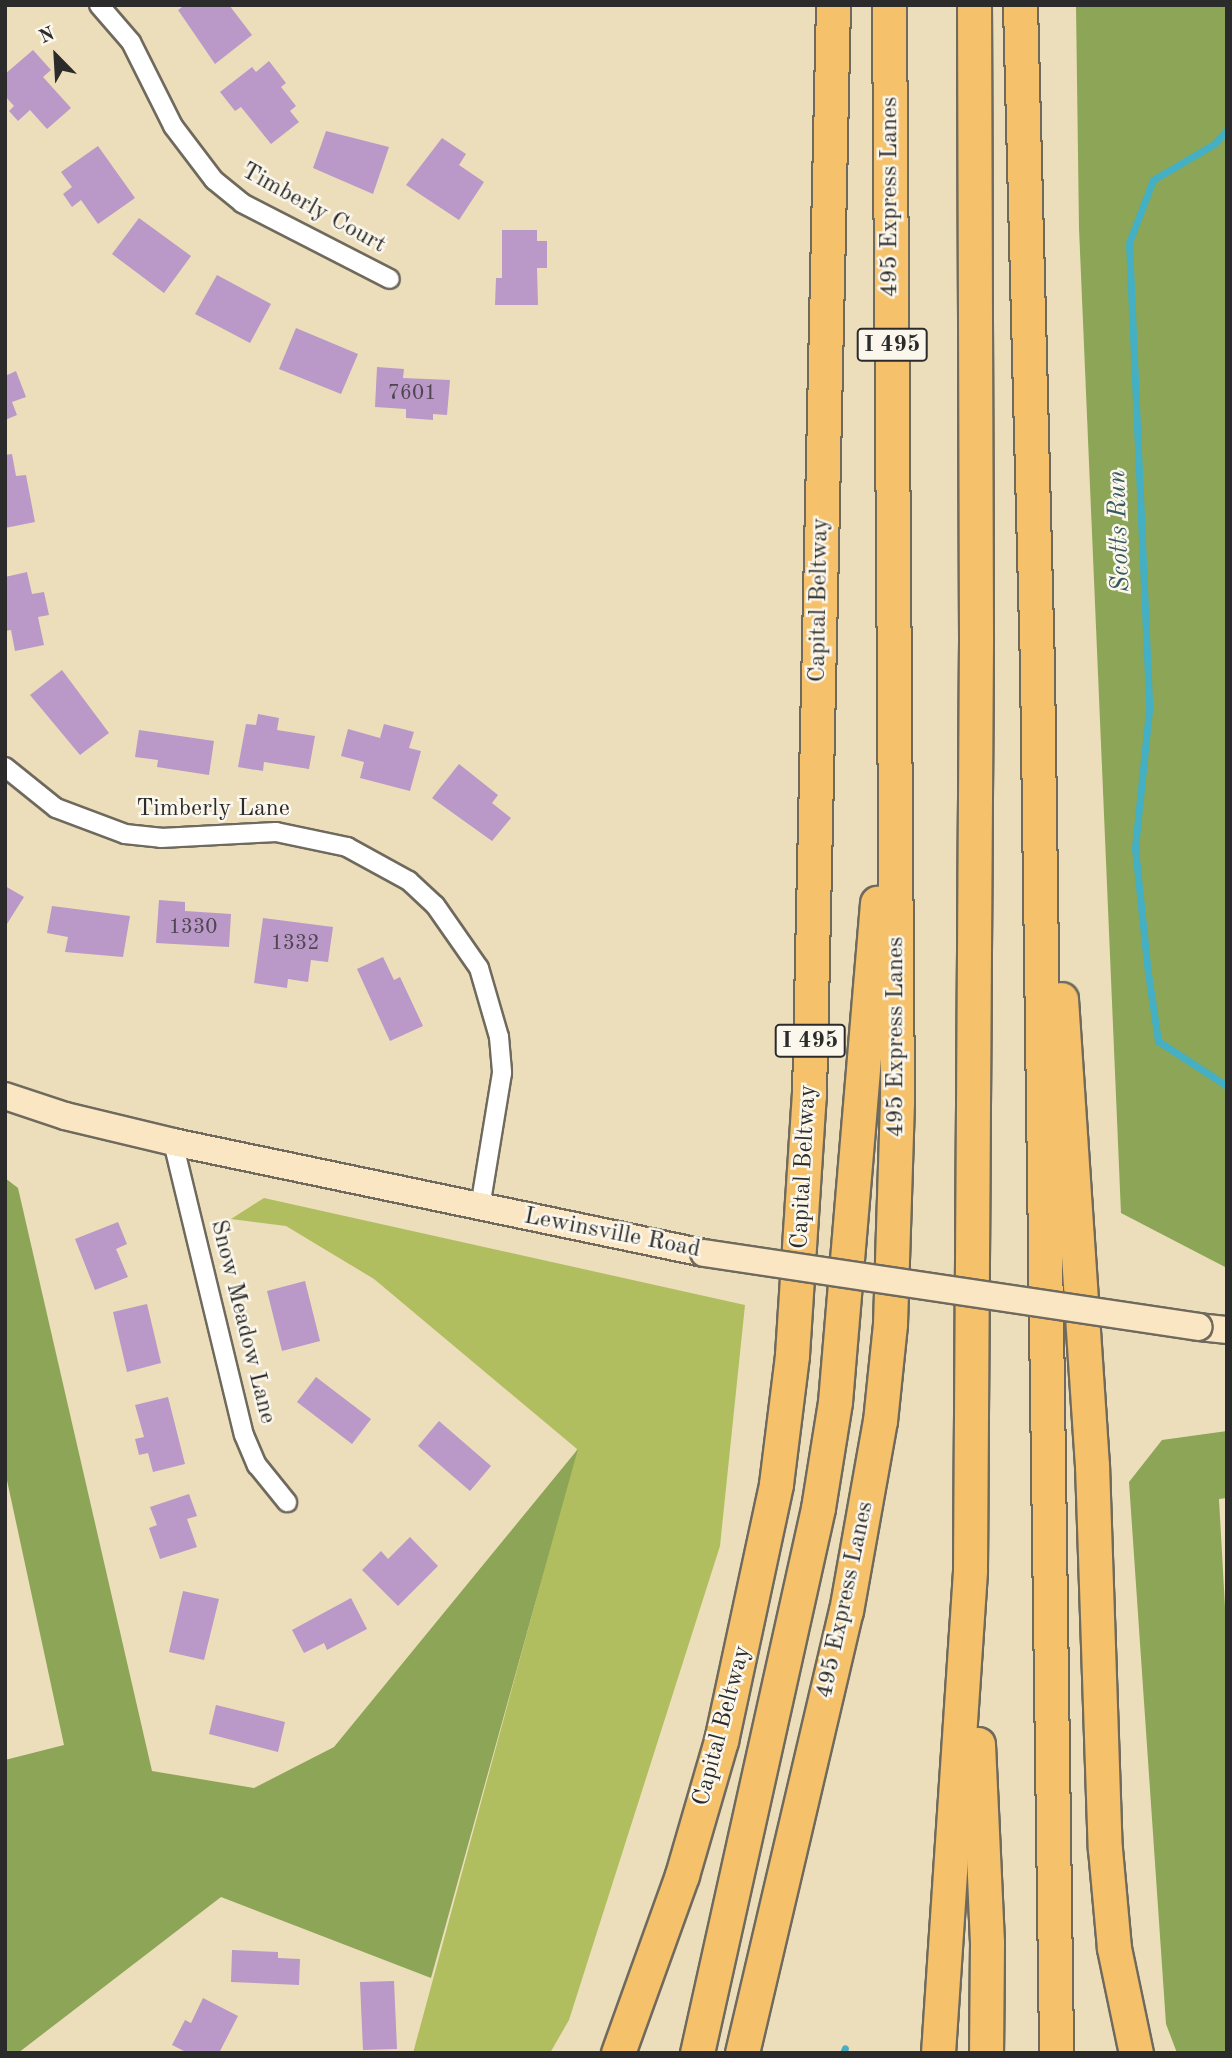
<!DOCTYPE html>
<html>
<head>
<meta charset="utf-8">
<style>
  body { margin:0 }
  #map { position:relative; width:1232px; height:2058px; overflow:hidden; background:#ecdebb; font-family:"Old Standard TT",serif }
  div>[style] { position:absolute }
  .green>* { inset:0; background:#b1be60 }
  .forest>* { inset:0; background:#8ca556 }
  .stream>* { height:7px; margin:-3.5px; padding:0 3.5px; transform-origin:3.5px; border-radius:3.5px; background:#45afc3 }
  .building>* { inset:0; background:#ba98c7 }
  .roads { filter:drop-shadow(2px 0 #6f6a5d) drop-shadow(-2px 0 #6f6a5d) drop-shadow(0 2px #6f6a5d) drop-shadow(0 -2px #6f6a5d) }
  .minor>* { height:18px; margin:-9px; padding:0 9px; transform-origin:9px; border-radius:9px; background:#fff }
  .secondary>* { height:26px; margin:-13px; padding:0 13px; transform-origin:13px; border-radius:13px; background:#fbe6c4 }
  .motorway>* { height:33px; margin:-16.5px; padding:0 16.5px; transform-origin:16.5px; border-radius:16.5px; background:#f5c16b }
  .bridges { filter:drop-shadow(2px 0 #6f6a5d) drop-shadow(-2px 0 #6f6a5d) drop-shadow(0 2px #6f6a5d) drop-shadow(0 -2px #6f6a5d) }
  .secondary-bridge>* { height:26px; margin:-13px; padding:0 13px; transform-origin:13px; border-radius:13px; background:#fbe6c4 }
  span { translate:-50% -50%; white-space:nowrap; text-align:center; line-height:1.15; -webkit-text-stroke:5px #fbf7ec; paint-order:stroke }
  .number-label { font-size:21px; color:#4f4652 }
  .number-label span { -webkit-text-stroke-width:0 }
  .shield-label span { padding:2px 5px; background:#fbf7ec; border:2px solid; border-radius:5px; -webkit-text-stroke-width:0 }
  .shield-label { font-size:23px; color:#2b2b2b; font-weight:700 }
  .street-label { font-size:24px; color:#2b2b2b }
  .water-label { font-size:26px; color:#345960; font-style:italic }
  .frame { position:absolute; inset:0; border:7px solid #2b2b2b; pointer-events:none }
  .north { position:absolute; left:21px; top:21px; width:70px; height:70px; -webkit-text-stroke:5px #fbf7ec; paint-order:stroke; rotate:336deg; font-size:19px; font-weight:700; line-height:28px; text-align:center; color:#2b2b2b }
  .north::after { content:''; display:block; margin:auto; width:24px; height:32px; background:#2b2b2b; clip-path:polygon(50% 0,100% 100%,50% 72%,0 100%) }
</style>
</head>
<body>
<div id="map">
  <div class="green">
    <div style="clip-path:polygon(264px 1198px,745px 1305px,720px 1546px,569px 2020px,550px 2053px,413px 2053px,577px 1449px,374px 1279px,286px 1226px,231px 1219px)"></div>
  </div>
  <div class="forest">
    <div style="clip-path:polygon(1076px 5px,1227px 5px,1227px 1268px,1121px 1213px,1079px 228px)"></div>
    <div style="clip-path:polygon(5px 1178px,18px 1188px,152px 1771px,254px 1788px,334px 1747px,578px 1449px,431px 1978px,221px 1897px,18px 2053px,5px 2053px,5px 1760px,64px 1745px,5px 1471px)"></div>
    <div style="clip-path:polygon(1227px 1431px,1227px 1498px,1219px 1499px,1227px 1643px,1227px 2053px,1177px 2053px,1166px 2024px,1129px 1482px,1162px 1440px)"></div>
  </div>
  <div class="stream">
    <div style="left:1227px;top:130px;width:19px;rotate:133deg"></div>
    <div style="left:1214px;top:144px;width:71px;rotate:149.5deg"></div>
    <div style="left:1153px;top:180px;width:67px;rotate:110.9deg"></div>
    <div style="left:1129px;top:243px;width:467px;rotate:87.5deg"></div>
    <div style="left:1149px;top:710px;width:139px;rotate:95.8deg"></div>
    <div style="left:1135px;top:848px;width:126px;rotate:84.1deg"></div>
    <div style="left:1148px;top:973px;width:69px;rotate:81.6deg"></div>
    <div style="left:1158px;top:1041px;width:82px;rotate:33.1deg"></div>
    <div style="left:843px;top:2053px;width:5px;rotate:-68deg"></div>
  </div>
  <div class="building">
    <div style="clip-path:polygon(185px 5px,229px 5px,252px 35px,215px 64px,178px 10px)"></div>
    <div style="clip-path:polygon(33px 50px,51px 70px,43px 77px,71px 108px,47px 129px,30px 110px,18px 121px,9px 111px,14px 106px,5px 96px,5px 74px)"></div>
    <div style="clip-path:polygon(269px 61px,286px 83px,281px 87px,296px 106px,290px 111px,299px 122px,271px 144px,241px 107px,235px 111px,220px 92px,252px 67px,256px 72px)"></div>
    <div style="clip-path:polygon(326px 131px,389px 147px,373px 194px,313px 168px)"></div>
    <div style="clip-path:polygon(442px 138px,466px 154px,459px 165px,484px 182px,459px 220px,406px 185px)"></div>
    <div style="clip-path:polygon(98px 146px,135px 198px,98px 224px,81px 200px,72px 207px,63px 194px,72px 187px,61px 172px)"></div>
    <div style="clip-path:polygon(139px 218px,191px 256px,164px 293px,112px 254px)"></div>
    <div style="clip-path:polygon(502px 230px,537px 230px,537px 241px,547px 241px,547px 268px,537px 268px,538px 305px,495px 305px,496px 278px,502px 278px)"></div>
    <div style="clip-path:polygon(217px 275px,271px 304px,250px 343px,195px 314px)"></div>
    <div style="clip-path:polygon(296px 328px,358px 354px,341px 394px,279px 369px)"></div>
    <div style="clip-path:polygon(377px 367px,404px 369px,403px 378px,450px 380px,447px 415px,433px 414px,433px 420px,406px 418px,406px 409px,375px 407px)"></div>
    <div style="clip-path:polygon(16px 371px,26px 397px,12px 402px,17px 415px,5px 420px,5px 376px)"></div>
    <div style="clip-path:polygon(12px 454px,16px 476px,26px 475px,35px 522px,5px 528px,5px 455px)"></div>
    <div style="clip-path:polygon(27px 572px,32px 594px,44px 592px,49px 615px,38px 617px,44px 645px,15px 651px,11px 630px,5px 631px,5px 577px)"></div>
    <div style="clip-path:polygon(62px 670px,109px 733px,80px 755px,30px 695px)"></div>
    <div style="clip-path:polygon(258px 714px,279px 718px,277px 730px,315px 736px,309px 769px,264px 762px,263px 771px,238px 767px,246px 724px,256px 725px)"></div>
    <div style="clip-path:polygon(384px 724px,414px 732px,409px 748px,421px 751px,410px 791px,360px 778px,364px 762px,341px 756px,348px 729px,380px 738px)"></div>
    <div style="clip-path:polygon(139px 730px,214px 741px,209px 775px,157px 767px,158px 760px,135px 757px)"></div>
    <div style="clip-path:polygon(459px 764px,498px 795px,492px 803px,511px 818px,492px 841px,432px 798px)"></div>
    <div style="clip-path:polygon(5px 886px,24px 897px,5px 927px)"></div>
    <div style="clip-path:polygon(159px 900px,185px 902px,185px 911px,231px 914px,229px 947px,156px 943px)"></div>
    <div style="clip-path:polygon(52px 906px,130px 916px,123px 957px,65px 952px,68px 937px,47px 933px)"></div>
    <div style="clip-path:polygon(263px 918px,333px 927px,328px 962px,311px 960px,308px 982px,288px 979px,287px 988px,254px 983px)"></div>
    <div style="clip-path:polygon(383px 957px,394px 980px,400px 977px,423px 1026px,390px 1041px,357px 969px)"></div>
    <div style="clip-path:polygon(118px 1222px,127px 1244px,116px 1249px,128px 1277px,95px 1290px,75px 1239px)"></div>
    <div style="clip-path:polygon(305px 1281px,320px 1341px,282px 1351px,267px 1291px)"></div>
    <div style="clip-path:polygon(147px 1304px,161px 1363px,127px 1372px,113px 1312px)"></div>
    <div style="clip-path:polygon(316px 1377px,371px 1419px,352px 1444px,297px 1402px)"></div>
    <div style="clip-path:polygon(168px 1397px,185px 1464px,153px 1472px,148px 1453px,139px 1455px,135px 1439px,144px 1437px,135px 1405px)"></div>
    <div style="clip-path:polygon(439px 1421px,491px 1466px,470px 1491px,418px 1446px)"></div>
    <div style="clip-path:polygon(189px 1494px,197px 1516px,187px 1519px,197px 1547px,160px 1559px,149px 1528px,157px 1525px,150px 1507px)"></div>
    <div style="clip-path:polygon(410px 1537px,438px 1566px,398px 1606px,362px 1570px,381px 1551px,388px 1559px)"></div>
    <div style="clip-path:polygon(183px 1591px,219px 1599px,204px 1660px,169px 1652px)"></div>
    <div style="clip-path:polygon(351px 1598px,367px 1629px,327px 1650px,324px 1643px,304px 1653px,292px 1630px)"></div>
    <div style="clip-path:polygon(216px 1705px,285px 1722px,278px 1752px,209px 1734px)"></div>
    <div style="clip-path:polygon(232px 1950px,278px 1952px,278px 1958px,300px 1959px,299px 1985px,231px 1982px)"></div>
    <div style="clip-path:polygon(394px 1981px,397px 2049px,363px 2050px,360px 1982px)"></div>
    <div style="clip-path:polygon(203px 1998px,238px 2016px,219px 2053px,188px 2053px,172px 2045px,185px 2020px,191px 2023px)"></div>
  </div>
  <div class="roads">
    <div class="minor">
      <div style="left:99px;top:5px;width:49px;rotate:49.1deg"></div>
      <div style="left:131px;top:42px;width:94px;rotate:63.4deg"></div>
      <div style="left:173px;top:126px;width:68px;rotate:52.8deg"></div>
      <div style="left:214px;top:180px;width:36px;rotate:39deg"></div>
      <div style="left:242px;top:203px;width:166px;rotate:27.2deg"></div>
      <div style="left:5px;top:767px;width:65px;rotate:38.8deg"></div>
      <div style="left:56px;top:808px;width:74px;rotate:20.6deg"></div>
      <div style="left:125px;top:834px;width:36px;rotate:6deg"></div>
      <div style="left:161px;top:838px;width:115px;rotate:-3deg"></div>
      <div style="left:276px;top:832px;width:73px;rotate:11.9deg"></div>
      <div style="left:347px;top:847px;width:71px;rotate:28.7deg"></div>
      <div style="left:409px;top:881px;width:35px;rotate:43deg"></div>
      <div style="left:435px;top:905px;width:77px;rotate:55.1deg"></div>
      <div style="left:479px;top:968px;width:72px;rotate:73.8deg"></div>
      <div style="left:499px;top:1037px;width:36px;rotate:85deg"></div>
      <div style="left:502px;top:1073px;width:137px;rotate:99.3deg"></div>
      <div style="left:173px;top:1142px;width:301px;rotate:76.4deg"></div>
      <div style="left:244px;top:1435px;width:33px;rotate:67deg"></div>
      <div style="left:257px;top:1465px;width:48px;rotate:51deg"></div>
    </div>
    <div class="secondary">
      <div style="left:5px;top:1096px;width:63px;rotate:18.4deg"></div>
      <div style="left:65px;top:1116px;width:111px;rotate:13.5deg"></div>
      <div style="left:173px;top:1142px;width:542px;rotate:11.81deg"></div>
      <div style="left:1198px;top:1327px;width:29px;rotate:6deg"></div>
    </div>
    <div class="motorway">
      <div style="left:1020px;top:5px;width:663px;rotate:88.53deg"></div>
      <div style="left:1037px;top:668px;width:1385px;rotate:89.21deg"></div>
      <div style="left:1061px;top:999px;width:467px;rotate:86.2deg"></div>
      <div style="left:1092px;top:1465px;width:384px;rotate:88.1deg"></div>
      <div style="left:1105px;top:1849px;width:99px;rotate:84.8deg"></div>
      <div style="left:1114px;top:1948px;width:107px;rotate:78.2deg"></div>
      <div style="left:978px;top:1744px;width:199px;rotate:87.4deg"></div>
      <div style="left:987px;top:1943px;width:110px;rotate:90.5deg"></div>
      <div style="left:618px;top:2053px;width:189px;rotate:-70.2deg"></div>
      <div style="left:682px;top:1875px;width:140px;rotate:-73.8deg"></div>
      <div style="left:721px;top:1741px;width:263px;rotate:-77.9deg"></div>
      <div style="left:776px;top:1484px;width:130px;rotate:-82.9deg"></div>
      <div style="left:792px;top:1355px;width:261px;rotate:-86.3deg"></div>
      <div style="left:809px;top:1095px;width:1090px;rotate:-88.74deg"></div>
      <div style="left:697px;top:2053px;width:558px;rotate:-77.48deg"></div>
      <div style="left:818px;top:1508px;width:107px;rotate:-80.9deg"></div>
      <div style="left:835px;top:1402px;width:501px;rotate:-85.19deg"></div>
      <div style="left:742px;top:2053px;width:454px;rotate:-76.8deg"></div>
      <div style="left:846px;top:1611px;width:193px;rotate:-79.9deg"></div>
      <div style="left:880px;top:1421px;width:98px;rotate:-84.1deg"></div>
      <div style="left:890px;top:1324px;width:222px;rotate:-88.2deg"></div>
      <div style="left:897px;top:1102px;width:1097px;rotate:-90.42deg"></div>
      <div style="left:938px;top:2053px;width:484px;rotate:-86.2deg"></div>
      <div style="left:970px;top:1570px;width:933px;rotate:-89.63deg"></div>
      <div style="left:976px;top:637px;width:632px;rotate:-90.18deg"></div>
    </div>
  </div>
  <div class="bridges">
    <div class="secondary-bridge">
      <div style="left:704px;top:1253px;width:500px;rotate:8.5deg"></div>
    </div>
  </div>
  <div class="number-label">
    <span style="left:412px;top:394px">7601</span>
    <span style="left:193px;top:928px">1330</span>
    <span style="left:295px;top:944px">1332</span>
  </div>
  <div class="shield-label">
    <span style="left:892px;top:345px">I 495</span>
    <span style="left:810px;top:1041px">I 495</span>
  </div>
  <div class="street-label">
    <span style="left:891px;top:197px;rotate:-90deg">495 Express Lanes</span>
    <span style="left:313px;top:209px;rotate:29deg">Timberly Court</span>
    <span style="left:820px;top:600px;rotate:-89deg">Capital Beltway</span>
    <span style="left:213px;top:810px">Timberly Lane</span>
    <span style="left:897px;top:1037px;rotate:-90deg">495 Express Lanes</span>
    <span style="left:805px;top:1167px;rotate:-87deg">Capital Beltway</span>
    <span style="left:612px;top:1234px;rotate:11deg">Lewinsville Road</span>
    <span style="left:242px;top:1322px;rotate:76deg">Snow Meadow Lane</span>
    <span style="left:846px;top:1600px;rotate:-78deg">495 Express Lanes</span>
    <span style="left:723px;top:1726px;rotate:-75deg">Capital Beltway</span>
  </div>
  <div class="water-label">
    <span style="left:1120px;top:531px;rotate:-92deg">Scotts Run</span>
  </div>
  <div class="frame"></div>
  <div class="north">N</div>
</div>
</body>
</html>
